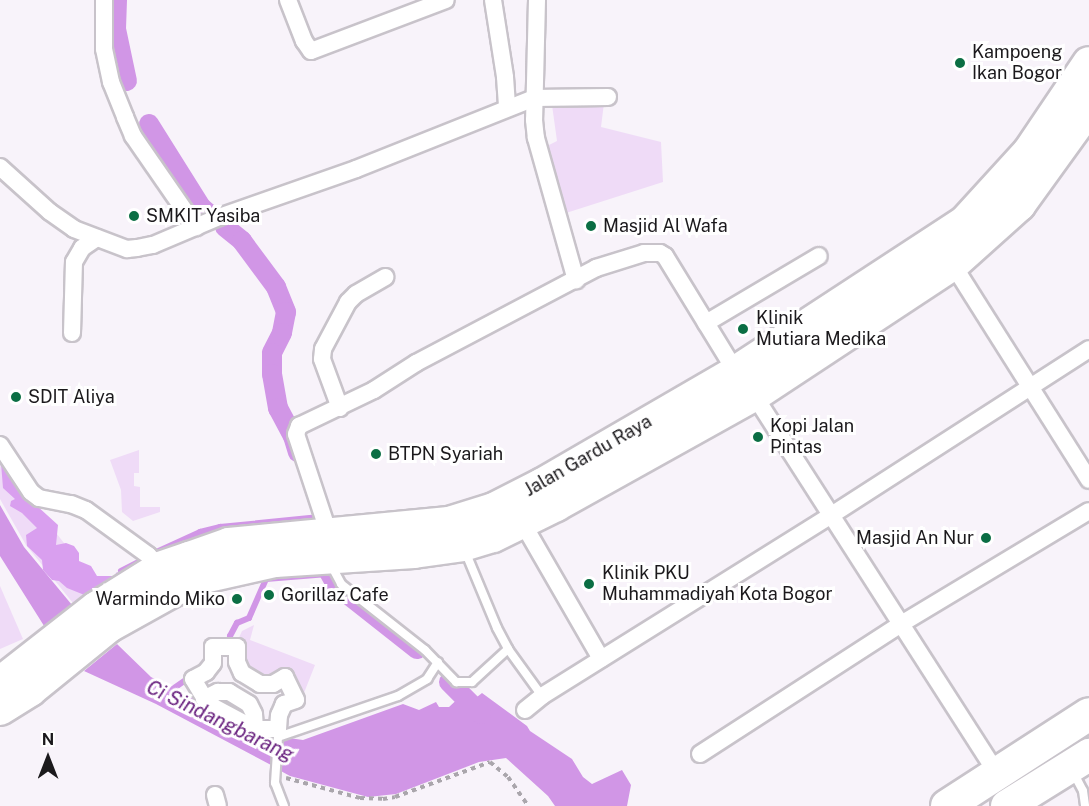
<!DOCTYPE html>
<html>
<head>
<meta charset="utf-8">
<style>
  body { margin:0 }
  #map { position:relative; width:1089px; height:806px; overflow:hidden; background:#f8f3fa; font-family:"Public Sans",sans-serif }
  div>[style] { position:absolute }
  .green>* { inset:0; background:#efdbf7 }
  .forest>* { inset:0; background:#d99fef }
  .water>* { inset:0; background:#d196e6 }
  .stream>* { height:6px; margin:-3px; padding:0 3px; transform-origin:3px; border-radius:3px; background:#d196e6 }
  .canal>* { height:20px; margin:-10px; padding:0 10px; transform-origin:10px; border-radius:10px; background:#d196e6 }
  .path>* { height:4px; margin-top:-2px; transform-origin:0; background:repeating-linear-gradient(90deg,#aaa6ac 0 4.5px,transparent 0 9px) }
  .roads { filter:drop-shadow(2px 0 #c8c3ca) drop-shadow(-2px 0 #c8c3ca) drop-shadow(0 2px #c8c3ca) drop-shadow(0 -2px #c8c3ca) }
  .lane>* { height:8px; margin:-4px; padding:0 4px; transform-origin:4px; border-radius:4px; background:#fff }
  .street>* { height:16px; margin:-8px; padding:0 8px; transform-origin:8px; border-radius:8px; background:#fff }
  .highway>* { height:32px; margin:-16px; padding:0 16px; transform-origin:16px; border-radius:16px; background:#fff }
  .dots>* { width:16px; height:16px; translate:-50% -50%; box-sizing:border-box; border:3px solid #fff; border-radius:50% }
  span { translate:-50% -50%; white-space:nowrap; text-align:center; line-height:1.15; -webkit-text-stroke:6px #fff; paint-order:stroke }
  .poi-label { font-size:18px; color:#1b191c }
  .left { translate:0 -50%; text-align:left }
  .right { translate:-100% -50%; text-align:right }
  .street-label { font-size:18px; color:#1b191c }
  .water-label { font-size:20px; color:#68207e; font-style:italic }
  .north { position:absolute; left:18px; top:728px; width:60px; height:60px; -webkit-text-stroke:4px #fff; paint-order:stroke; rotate:0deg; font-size:16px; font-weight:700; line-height:24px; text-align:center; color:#1b191c }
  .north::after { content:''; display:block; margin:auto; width:21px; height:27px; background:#1b191c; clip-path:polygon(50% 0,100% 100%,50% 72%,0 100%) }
</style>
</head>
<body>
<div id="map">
  <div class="green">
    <div style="clip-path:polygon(604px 103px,601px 127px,661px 142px,663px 182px,566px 213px,543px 148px,557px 141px,552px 105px)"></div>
    <div style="clip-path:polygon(139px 450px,139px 473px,134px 473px,134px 486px,140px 487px,140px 507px,160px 507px,160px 512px,133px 521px,122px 512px,121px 490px,110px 460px)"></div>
    <div style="clip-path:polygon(0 451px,38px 510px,90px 576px,117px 578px,77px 608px,26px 545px,0 499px)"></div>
    <div style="clip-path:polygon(0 586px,23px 639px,0 649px)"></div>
    <div style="clip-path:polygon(254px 625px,250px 640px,315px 665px,302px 698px,305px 706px,279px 714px,296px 700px,285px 677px,272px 683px,242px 673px,237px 642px,242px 631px)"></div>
  </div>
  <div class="forest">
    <div style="clip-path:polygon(0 451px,36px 505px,58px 525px,56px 545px,66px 543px,74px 546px,79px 553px,79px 561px,91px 566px,97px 576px,114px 576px,117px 572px,122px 576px,87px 596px,67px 588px,59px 581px,52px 580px,43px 570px,42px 560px,27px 546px,26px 535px,37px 528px,22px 513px,10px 506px,11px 501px,15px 499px,3px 488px)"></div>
  </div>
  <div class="water">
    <div style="clip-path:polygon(0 505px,24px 547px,72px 605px,46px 629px,0 556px)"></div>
    <div style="clip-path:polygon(117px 644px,151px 677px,275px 741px,271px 765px,156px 704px,84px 671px)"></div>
    <div style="clip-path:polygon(482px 693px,527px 726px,530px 731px,572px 759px,583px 777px,592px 784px,622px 770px,631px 785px,627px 806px,555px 806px,548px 796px,506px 758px,479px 762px,396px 794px,368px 797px,290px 776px,279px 770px,282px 737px,303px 740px,403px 704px,419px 710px,436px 702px,439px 707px,449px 707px,463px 694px,477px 697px)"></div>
  </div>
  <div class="stream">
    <div style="left:152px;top:554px;width:53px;rotate:-24.6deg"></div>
    <div style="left:200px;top:532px;width:21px;rotate:-14deg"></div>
    <div style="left:220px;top:527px;width:100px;rotate:-5.7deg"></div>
    <div style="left:121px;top:571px;width:28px;rotate:-27deg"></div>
    <div style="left:225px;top:643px;width:5px"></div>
    <div style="left:230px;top:643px;width:7px;rotate:-90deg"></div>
    <div style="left:230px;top:636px;width:15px;rotate:-62deg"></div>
    <div style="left:237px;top:623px;width:13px;rotate:-23deg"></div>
    <div style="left:249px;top:618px;width:43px;rotate:-66.4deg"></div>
    <div style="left:266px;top:579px;width:62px;rotate:-4.6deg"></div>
    <div style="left:167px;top:693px;width:29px;rotate:-35deg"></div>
  </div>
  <div class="canal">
    <div style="left:117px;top:0;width:29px;rotate:92deg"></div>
    <div style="left:116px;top:29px;width:53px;rotate:78.1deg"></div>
    <div style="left:149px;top:124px;width:98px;rotate:57.9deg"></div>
    <div style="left:201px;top:207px;width:9px;rotate:41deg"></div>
    <div style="left:225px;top:227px;width:22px;rotate:39deg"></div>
    <div style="left:242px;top:241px;width:57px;rotate:53.5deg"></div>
    <div style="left:276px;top:287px;width:27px;rotate:68deg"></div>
    <div style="left:286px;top:312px;width:21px;rotate:101deg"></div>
    <div style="left:282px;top:333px;width:22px;rotate:117deg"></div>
    <div style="left:272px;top:353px;width:21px;rotate:90deg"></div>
    <div style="left:272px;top:374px;width:35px;rotate:80deg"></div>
    <div style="left:278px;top:408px;width:32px;rotate:62deg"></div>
    <div style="left:293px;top:436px;width:17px;rotate:73deg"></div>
    <div style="left:324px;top:547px;width:16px;rotate:90deg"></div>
    <div style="left:324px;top:563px;width:26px;rotate:61deg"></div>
    <div style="left:337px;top:586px;width:102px;rotate:38.2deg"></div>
    <div style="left:449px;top:682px;width:45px;rotate:45deg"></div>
  </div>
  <div class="path">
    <div style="left:286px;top:778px;width:77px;rotate:15.1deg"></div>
    <div style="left:360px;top:798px;width:23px;rotate:2deg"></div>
    <div style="left:383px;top:799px;width:12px;rotate:-9deg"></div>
    <div style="left:395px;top:797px;width:101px;rotate:-20.2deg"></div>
    <div style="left:490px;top:762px;width:23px;rotate:40deg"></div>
    <div style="left:508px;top:777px;width:35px;rotate:55deg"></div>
  </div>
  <div class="roads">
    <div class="lane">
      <div style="left:465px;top:551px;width:83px;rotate:67.4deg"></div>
      <div style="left:497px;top:628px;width:24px;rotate:62deg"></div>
      <div style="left:508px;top:649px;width:58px;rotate:54.1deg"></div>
      <div style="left:330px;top:563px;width:24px;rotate:62deg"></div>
      <div style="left:341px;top:584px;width:107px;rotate:38.2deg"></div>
      <div style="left:425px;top:650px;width:45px;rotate:45.9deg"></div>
      <div style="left:456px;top:682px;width:16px"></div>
      <div style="left:472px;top:682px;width:49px;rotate:-42.5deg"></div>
      <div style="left:1073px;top:772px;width:21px;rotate:62deg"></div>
      <div style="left:1083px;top:791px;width:15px;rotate:82deg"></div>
      <div style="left:284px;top:806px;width:25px;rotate:-111deg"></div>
      <div style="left:275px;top:783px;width:46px;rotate:-86.3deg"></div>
      <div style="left:278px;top:737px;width:127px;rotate:-18.9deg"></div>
      <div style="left:398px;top:696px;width:34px;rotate:-30deg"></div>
      <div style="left:427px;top:679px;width:20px;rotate:-57deg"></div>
    </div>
    <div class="street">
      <div style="left:104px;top:0;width:49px;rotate:90deg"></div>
      <div style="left:104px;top:49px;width:34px;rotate:78deg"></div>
      <div style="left:111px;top:82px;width:38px;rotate:68deg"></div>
      <div style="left:125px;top:117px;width:21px;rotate:67deg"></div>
      <div style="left:133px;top:136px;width:111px;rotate:55.3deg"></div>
      <div style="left:288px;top:0;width:44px;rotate:68.7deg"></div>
      <div style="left:304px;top:41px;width:12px;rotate:55deg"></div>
      <div style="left:311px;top:51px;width:144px;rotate:-20.7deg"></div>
      <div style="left:493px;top:0;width:78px;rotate:81.1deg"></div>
      <div style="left:505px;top:77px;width:31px;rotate:86deg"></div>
      <div style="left:537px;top:0;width:120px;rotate:91.4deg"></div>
      <div style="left:534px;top:120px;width:18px;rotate:84deg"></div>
      <div style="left:536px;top:138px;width:148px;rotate:74.3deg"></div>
      <div style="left:0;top:167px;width:67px;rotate:42deg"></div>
      <div style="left:50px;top:212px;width:29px;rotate:35deg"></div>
      <div style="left:74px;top:229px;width:57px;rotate:20.7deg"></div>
      <div style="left:127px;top:249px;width:10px;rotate:-6deg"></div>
      <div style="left:137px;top:248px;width:16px;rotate:-11deg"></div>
      <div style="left:153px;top:245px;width:72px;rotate:-23deg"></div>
      <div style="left:219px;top:217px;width:145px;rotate:-19.3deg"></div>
      <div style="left:356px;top:169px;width:192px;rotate:-21.7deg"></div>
      <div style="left:534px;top:98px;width:74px;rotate:-0.8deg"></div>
      <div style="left:950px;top:260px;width:260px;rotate:57.7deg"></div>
      <div style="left:706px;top:323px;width:131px;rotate:-30.7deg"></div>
      <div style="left:72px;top:333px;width:71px;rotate:-88.4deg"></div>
      <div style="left:74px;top:262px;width:16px;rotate:-60deg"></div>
      <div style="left:82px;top:248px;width:18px;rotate:-34deg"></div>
      <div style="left:754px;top:395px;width:450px;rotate:57.3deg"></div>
      <div style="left:340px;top:408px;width:52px;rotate:-110.2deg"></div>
      <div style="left:322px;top:359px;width:10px;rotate:-84deg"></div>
      <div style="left:323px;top:349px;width:53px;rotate:-62deg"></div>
      <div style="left:348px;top:302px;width:11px;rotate:-45deg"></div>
      <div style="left:356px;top:294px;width:34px;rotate:-30deg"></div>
      <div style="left:0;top:445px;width:56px;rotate:56.6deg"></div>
      <div style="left:31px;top:492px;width:10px;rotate:37deg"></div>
      <div style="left:39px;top:498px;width:33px;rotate:11deg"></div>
      <div style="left:71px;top:504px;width:16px;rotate:22deg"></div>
      <div style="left:86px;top:510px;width:77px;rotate:36deg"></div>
      <div style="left:148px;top:555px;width:18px;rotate:47deg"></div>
      <div style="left:522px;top:522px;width:158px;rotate:60deg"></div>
      <div style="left:329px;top:534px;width:105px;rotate:-108.3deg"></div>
      <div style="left:296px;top:434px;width:9px;rotate:-69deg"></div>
      <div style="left:299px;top:426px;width:83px;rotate:-25.6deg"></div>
      <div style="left:374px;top:390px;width:50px;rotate:-32.7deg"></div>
      <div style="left:416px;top:363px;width:204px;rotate:-27.8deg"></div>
      <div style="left:596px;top:268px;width:50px;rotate:-17.4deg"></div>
      <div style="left:644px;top:253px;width:16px"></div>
      <div style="left:660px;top:253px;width:6px;rotate:31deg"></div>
      <div style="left:665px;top:256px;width:136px;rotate:58.5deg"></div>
      <div style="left:213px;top:647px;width:24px"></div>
      <div style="left:237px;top:647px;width:15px;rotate:90deg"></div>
      <div style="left:237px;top:662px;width:12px;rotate:66deg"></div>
      <div style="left:242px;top:673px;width:21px;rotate:31deg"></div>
      <div style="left:260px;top:684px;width:13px"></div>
      <div style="left:273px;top:684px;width:14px;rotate:-30deg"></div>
      <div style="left:285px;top:677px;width:25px;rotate:64deg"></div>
      <div style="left:296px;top:700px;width:13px;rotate:162deg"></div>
      <div style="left:284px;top:704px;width:12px;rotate:114deg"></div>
      <div style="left:279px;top:715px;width:14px;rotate:94deg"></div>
      <div style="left:278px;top:729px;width:23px;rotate:180deg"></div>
      <div style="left:255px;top:729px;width:53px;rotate:-152deg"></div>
      <div style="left:208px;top:704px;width:29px;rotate:-121deg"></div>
      <div style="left:193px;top:679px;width:15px;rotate:-28deg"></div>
      <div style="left:206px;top:672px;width:11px;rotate:-52deg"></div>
      <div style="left:213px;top:663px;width:16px;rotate:-90deg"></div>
      <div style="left:204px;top:699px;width:16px;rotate:-27deg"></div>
      <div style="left:218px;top:692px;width:11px"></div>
      <div style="left:229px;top:692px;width:23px;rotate:31deg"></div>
      <div style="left:249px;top:704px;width:11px;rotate:63deg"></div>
      <div style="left:254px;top:714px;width:15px;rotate:86deg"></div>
      <div style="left:525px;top:710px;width:22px;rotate:-39deg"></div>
      <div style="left:542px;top:696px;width:340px;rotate:-32deg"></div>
      <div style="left:830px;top:516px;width:308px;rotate:-32.8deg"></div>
      <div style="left:700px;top:754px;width:239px;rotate:-32.9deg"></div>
      <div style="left:901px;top:624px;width:219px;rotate:-31deg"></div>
      <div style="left:215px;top:795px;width:11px;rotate:75deg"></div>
    </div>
    <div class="highway">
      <div style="left:0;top:683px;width:122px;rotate:-38deg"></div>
      <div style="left:96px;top:608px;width:75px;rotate:-32deg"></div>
      <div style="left:160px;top:568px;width:31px;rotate:-19deg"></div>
      <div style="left:189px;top:558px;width:42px;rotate:-19.3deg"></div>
      <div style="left:229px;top:544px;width:221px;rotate:-5.5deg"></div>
      <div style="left:449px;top:523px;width:47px;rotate:-17.3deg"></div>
      <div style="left:494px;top:509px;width:55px;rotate:-27deg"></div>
      <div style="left:543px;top:484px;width:223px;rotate:-30.1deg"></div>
      <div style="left:736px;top:372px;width:274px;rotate:-33.2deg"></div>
      <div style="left:965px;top:222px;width:95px;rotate:-47.6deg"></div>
      <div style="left:1029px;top:152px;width:107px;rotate:-56deg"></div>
      <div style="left:0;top:709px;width:36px;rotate:-32deg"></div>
      <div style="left:30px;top:690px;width:102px;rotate:-39deg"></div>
      <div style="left:109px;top:626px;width:70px;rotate:-29.1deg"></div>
      <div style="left:170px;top:592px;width:37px;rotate:-24deg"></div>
      <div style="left:204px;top:577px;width:73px;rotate:-12.7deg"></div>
      <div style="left:275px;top:561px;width:139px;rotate:-3.7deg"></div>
      <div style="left:414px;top:552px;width:49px;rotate:-8.1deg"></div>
      <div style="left:463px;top:545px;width:31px;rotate:-17deg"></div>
      <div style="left:493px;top:536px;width:70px;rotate:-26.2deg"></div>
      <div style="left:556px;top:505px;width:227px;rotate:-29.1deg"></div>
      <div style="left:754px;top:395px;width:238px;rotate:-33.4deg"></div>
      <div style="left:953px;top:264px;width:89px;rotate:-41.8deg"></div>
      <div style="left:1019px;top:205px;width:120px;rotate:-54.2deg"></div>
      <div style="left:947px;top:806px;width:169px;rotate:-32.9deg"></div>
      <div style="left:1007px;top:806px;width:97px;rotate:-31.9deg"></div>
    </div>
  </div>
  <div class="dots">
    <div style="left:960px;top:63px;background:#0b6e44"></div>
    <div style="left:134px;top:216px;background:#0b6e44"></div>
    <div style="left:591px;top:226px;background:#0b6e44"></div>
    <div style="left:743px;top:329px;background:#0b6e44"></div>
    <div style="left:16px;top:397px;background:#0b6e44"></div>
    <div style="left:758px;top:437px;background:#0b6e44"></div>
    <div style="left:376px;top:454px;background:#0b6e44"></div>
    <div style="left:986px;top:538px;background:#0b6e44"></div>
    <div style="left:589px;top:584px;background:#0b6e44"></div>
    <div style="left:269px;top:595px;background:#0b6e44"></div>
    <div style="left:237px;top:599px;background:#0b6e44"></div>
  </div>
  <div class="poi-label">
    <span class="left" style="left:972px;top:63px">Kampoeng<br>Ikan Bogor</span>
    <span class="left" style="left:146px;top:216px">SMKIT Yasiba</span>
    <span class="left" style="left:603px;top:226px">Masjid Al Wafa</span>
    <span class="left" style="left:756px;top:329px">Klinik<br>Mutiara Medika</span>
    <span class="left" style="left:28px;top:397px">SDIT Aliya</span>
    <span class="left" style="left:770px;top:437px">Kopi Jalan<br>Pintas</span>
    <span class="left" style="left:388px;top:454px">BTPN Syariah</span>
    <span class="right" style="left:974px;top:538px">Masjid An Nur</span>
    <span class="left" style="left:602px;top:584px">Klinik PKU<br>Muhammadiyah Kota Bogor</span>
    <span class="left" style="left:281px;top:595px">Gorillaz Cafe</span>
    <span class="right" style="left:225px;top:599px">Warmindo Miko</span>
  </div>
  <div class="street-label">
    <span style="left:588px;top:456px;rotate:-30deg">Jalan Gardu Raya</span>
  </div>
  <div class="water-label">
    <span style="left:220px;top:721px;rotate:26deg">Ci Sindangbarang</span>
  </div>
  <div class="north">N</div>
</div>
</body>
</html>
